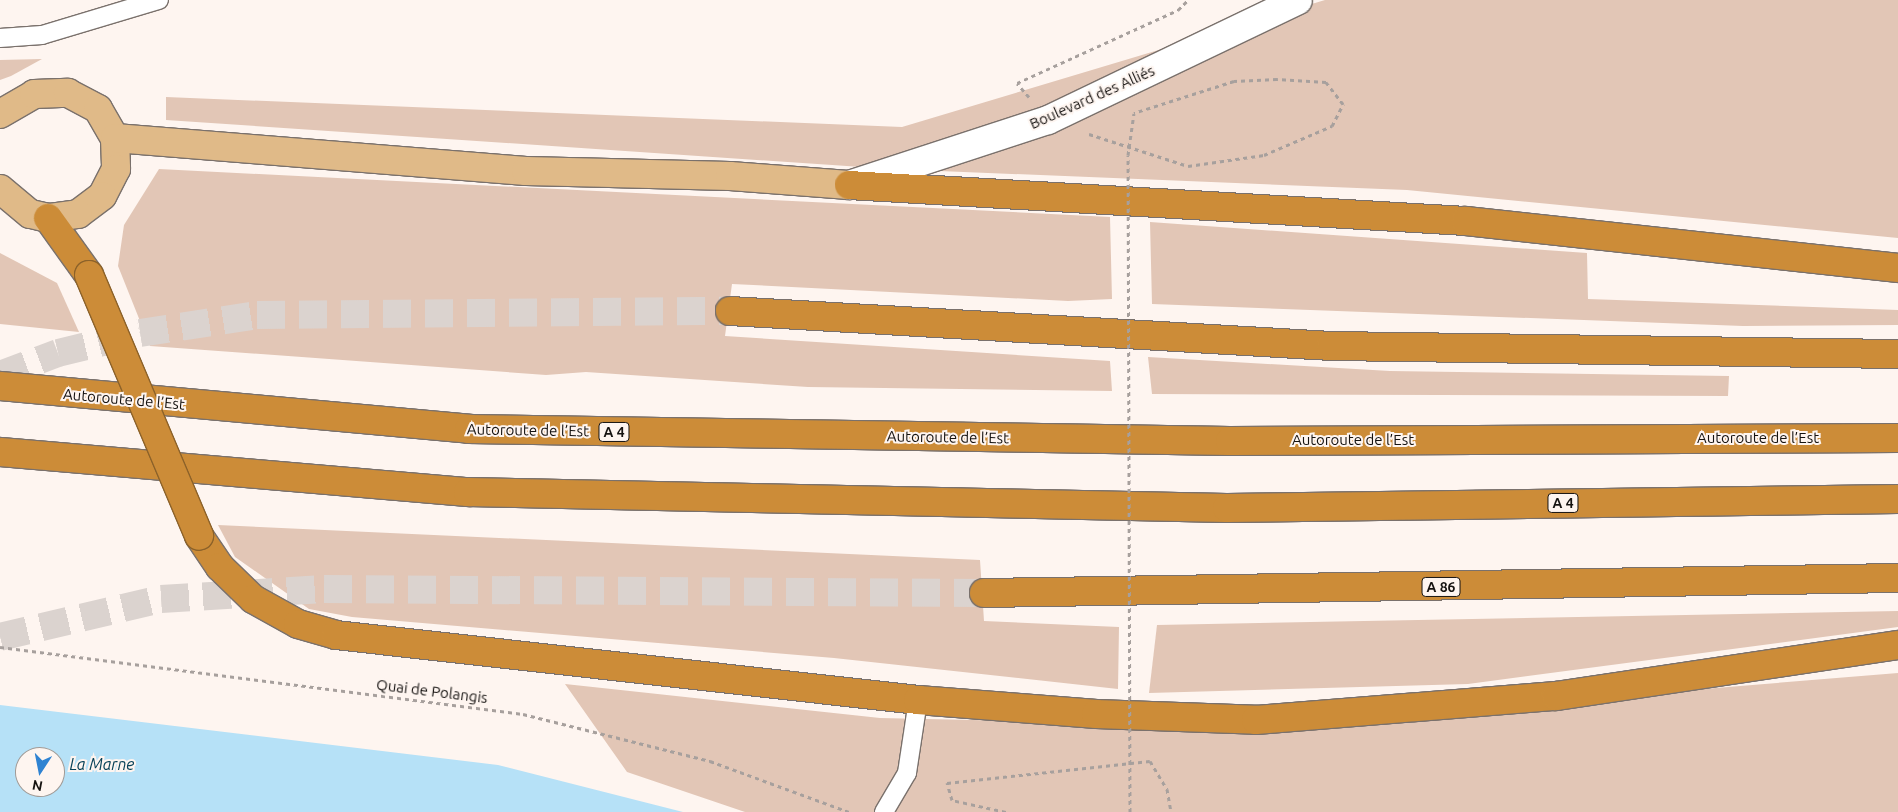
<!DOCTYPE html>
<html>
<head>
<meta charset="utf-8">
<style>
  body { margin:0 }
  #map { position:relative; width:1898px; height:812px; overflow:hidden; background:#fef5f0; font-family:Ubuntu,sans-serif }
  div>[style] { position:absolute }
  .green>* { inset:0; background:#e2c6b6 }
  .water>* { inset:0; background:#b6e1f7 }
  .highway-tunnel>* { height:28px; margin-top:-14px; transform-origin:0; background:repeating-linear-gradient(90deg,#dbd3cf 0 28px,transparent 0 42px) }
  .path>* { height:3px; margin-top:-1.5px; transform-origin:0; background:repeating-linear-gradient(90deg,#a7a09d 0 4px,transparent 0 8px) }
  .roads { filter:drop-shadow(1px 0 #7a716c) drop-shadow(-1px 0 #7a716c) drop-shadow(0 1px #7a716c) drop-shadow(0 -1px #7a716c) }
  .lane>* { height:18px; margin:-9px; padding:0 9px; transform-origin:9px; border-radius:9px; background:#fff }
  .street>* { height:28px; margin:-14px; padding:0 14px; transform-origin:14px; border-radius:14px; background:#fff }
  .primary>* { height:28px; margin:-14px; padding:0 14px; transform-origin:14px; border-radius:14px; background:#e0ba88 }
  .highway>* { height:28px; margin:-14px; padding:0 14px; transform-origin:14px; border-radius:14px; background:#cc8c38 }
  .path-bridge>* { height:3px; margin-top:-1.5px; transform-origin:0; background:repeating-linear-gradient(90deg,#a7a09d 0 4px,transparent 0 8px) }
  .bridges { filter:drop-shadow(1px 0 #8c622a) drop-shadow(-1px 0 #8c622a) drop-shadow(0 1px #8c622a) drop-shadow(0 -1px #8c622a) }
  .highway-bridge>* { height:28px; margin:-14px; padding:0 14px; transform-origin:14px; border-radius:14px; background:#cc8c38 }
  span { translate:-50% -50%; white-space:nowrap; text-align:center; line-height:1.15; -webkit-text-stroke:4px #fef5f0; paint-order:stroke }
  .shield-label span { padding:1px 4px; background:#fef5f0; border:1px solid; border-radius:4px; -webkit-text-stroke-width:0 }
  .shield-label { font-size:14px; color:#161311; font-weight:700 }
  .street-label { font-size:15px; color:#161311 }
  .water-label { font-size:16px; color:#084259; font-style:italic }
  .north { position:absolute; left:15px; top:747px; width:50px; height:50px; box-sizing:border-box; background:#fef5f0; border:1px solid #a19b97; border-radius:50%; rotate:191deg; font-size:14px; font-weight:700; line-height:20px; text-align:center; color:#161311 }
  .north::after { content:''; display:block; margin:auto; width:18px; height:22px; background:#2f83d2; clip-path:polygon(50% 0,100% 100%,50% 72%,0 100%) }
</style>
</head>
<body>
<div id="map">
  <div class="green">
    <div style="clip-path:polygon(1325px 0,1898px 0,1898px 238px,1407px 190px,891px 169px,166px 120px,166px 97px,902px 127px)"></div>
    <div style="clip-path:polygon(42px 59px,11px 76px,0 80px,0 60px)"></div>
    <div style="clip-path:polygon(159px 169px,1110px 217px,1112px 299px,1068px 301px,732px 284px,725px 336px,1110px 361px,1112px 391px,808px 387px,586px 372px,546px 375px,150px 346px,118px 266px,124px 225px)"></div>
    <div style="clip-path:polygon(1150px 222px,1587px 253px,1588px 299px,1898px 310px,1898px 325px,1743px 326px,1152px 304px)"></div>
    <div style="clip-path:polygon(0 253px,57px 283px,79px 332px,0 324px)"></div>
    <div style="clip-path:polygon(1148px 357px,1390px 371px,1729px 376px,1728px 396px,1152px 394px)"></div>
    <div style="clip-path:polygon(218px 525px,980px 560px,984px 621px,1119px 627px,1118px 689px,834px 658px,352px 617px,309px 609px,235px 557px)"></div>
    <div style="clip-path:polygon(1898px 611px,1898px 627px,1468px 684px,1149px 693px,1157px 625px)"></div>
    <div style="clip-path:polygon(1898px 673px,1898px 812px,745px 812px,627px 772px,565px 684px,880px 718px,1251px 726px)"></div>
  </div>
  <div class="water">
    <div style="clip-path:polygon(evenodd,0 705px,498px 765px,683px 812px,0 812px,0 705px,25px 757px,55px 757px,55px 787px,25px 787px,25px 757px)"></div>
  </div>
  <div class="highway-tunnel">
    <div style="left:0;top:375px;width:62px;rotate:-20.8deg"></div>
    <div style="left:58px;top:353px;width:84px;rotate:-13.7deg"></div>
    <div style="left:140px;top:333px;width:118px;rotate:-8.7deg"></div>
    <div style="left:257px;top:315px;width:473px;rotate:-0.5deg"></div>
    <div style="left:0;top:637px;width:165px;rotate:-13.3deg"></div>
    <div style="left:161px;top:599px;width:163px;rotate:-3.5deg"></div>
    <div style="left:324px;top:589px;width:660px;rotate:0.35deg"></div>
  </div>
  <div class="path">
    <div style="left:1029px;top:97px;width:18px;rotate:-131deg"></div>
    <div style="left:1017px;top:83px;width:177px;rotate:-24.4deg"></div>
    <div style="left:1178px;top:10px;width:14px;rotate:-45deg"></div>
    <div style="left:1089px;top:134px;width:104px;rotate:17.9deg"></div>
    <div style="left:1188px;top:166px;width:77px;rotate:-8.2deg"></div>
    <div style="left:1264px;top:155px;width:74px;rotate:-23.1deg"></div>
    <div style="left:1332px;top:126px;width:25px;rotate:-63deg"></div>
    <div style="left:1343px;top:104px;width:28px;rotate:-128deg"></div>
    <div style="left:1326px;top:82px;width:49px;rotate:-176.5deg"></div>
    <div style="left:1277px;top:79px;width:43px;rotate:177.3deg"></div>
    <div style="left:1234px;top:81px;width:105px;rotate:162.3deg"></div>
    <div style="left:0;top:647px;width:527px;rotate:7.3deg"></div>
    <div style="left:523px;top:714px;width:193px;rotate:14.1deg"></div>
    <div style="left:710px;top:761px;width:148px;rotate:20.1deg"></div>
    <div style="left:1006px;top:812px;width:55px;rotate:-167.5deg"></div>
    <div style="left:952px;top:800px;width:18px;rotate:-106deg"></div>
    <div style="left:947px;top:783px;width:204px;rotate:-6.2deg"></div>
    <div style="left:1150px;top:761px;width:33px;rotate:59deg"></div>
    <div style="left:1167px;top:789px;width:23px;rotate:80deg"></div>
  </div>
  <div class="roads">
    <div class="lane">
      <div style="left:0;top:38px;width:42px;rotate:-4.1deg"></div>
      <div style="left:42px;top:35px;width:122px;rotate:-16.7deg"></div>
      <div style="left:884px;top:812px;width:45px;rotate:-59.5deg"></div>
      <div style="left:907px;top:773px;width:74px;rotate:-81.4deg"></div>
    </div>
    <div class="street">
      <div style="left:849px;top:185px;width:209px;rotate:-18.1deg"></div>
      <div style="left:1048px;top:120px;width:277px;rotate:-25.6deg"></div>
    </div>
    <div class="primary">
      <div style="left:0;top:114px;width:39px;rotate:-30deg"></div>
      <div style="left:34px;top:94px;width:34px;rotate:-2deg"></div>
      <div style="left:68px;top:93px;width:34px;rotate:28deg"></div>
      <div style="left:98px;top:109px;width:34px;rotate:60deg"></div>
      <div style="left:115px;top:138px;width:31px;rotate:88deg"></div>
      <div style="left:116px;top:169px;width:30px;rotate:117deg"></div>
      <div style="left:102px;top:196px;width:30px;rotate:143deg"></div>
      <div style="left:78px;top:214px;width:30px;rotate:172deg"></div>
      <div style="left:48px;top:218px;width:18px;rotate:-167deg"></div>
      <div style="left:30px;top:214px;width:39px;rotate:-140deg"></div>
      <div style="left:115px;top:138px;width:412px;rotate:4.6deg"></div>
      <div style="left:526px;top:171px;width:204px;rotate:1.4deg"></div>
      <div style="left:730px;top:176px;width:119px;rotate:4.3deg"></div>
    </div>
    <div class="highway">
      <div style="left:849px;top:185px;width:618px;rotate:3.34deg"></div>
      <div style="left:1466px;top:221px;width:435px;rotate:6.2deg"></div>
      <div style="left:48px;top:218px;width:70px;rotate:54.3deg"></div>
      <div style="left:730px;top:311px;width:602px;rotate:3.33deg"></div>
      <div style="left:1331px;top:346px;width:567px;rotate:0.81deg"></div>
      <div style="left:0;top:386px;width:471px;rotate:5.2deg"></div>
      <div style="left:469px;top:429px;width:761px;rotate:0.9deg"></div>
      <div style="left:1230px;top:441px;width:668px;rotate:-0.26deg"></div>
      <div style="left:0;top:452px;width:470px;rotate:4.9deg"></div>
      <div style="left:468px;top:492px;width:759px;rotate:1.21deg"></div>
      <div style="left:1227px;top:508px;width:671px;rotate:-0.77deg"></div>
      <div style="left:199px;top:536px;width:37px;rotate:56deg"></div>
      <div style="left:220px;top:567px;width:46px;rotate:44.1deg"></div>
      <div style="left:253px;top:599px;width:51px;rotate:29.1deg"></div>
      <div style="left:298px;top:624px;width:40px;rotate:16deg"></div>
      <div style="left:336px;top:635px;width:586px;rotate:6.37deg"></div>
      <div style="left:918px;top:700px;width:179px;rotate:4.5deg"></div>
      <div style="left:1096px;top:714px;width:160px;rotate:2.1deg"></div>
      <div style="left:1256px;top:720px;width:301px;rotate:-4.6deg"></div>
      <div style="left:1556px;top:696px;width:346px;rotate:-8.5deg"></div>
      <div style="left:984px;top:593px;width:914px;rotate:-0.94deg"></div>
    </div>
  </div>
  <div class="path-bridge">
    <div style="left:1130px;top:812px;width:657px;rotate:-90.17deg"></div>
    <div style="left:1128px;top:155px;width:42px;rotate:-81.9deg"></div>
  </div>
  <div class="bridges">
    <div class="highway-bridge">
      <div style="left:89px;top:275px;width:283px;rotate:67.1deg"></div>
    </div>
  </div>
  <div class="shield-label">
    <span style="left:614px;top:432px">A 4</span>
    <span style="left:1563px;top:503px">A 4</span>
    <span style="left:1441px;top:587px">A 86</span>
  </div>
  <div class="street-label">
    <span style="left:1092px;top:97px;rotate:-24deg">Boulevard des Alliés</span>
    <span style="left:124px;top:399px;rotate:5deg">Autoroute de l’Est</span>
    <span style="left:528px;top:430px;rotate:1deg">Autoroute de l’Est</span>
    <span style="left:948px;top:437px;rotate:1deg">Autoroute de l’Est</span>
    <span style="left:1758px;top:438px">Autoroute de l’Est</span>
    <span style="left:1353px;top:440px">Autoroute de l’Est</span>
    <span style="left:432px;top:691px;rotate:7deg">Quai de Polangis</span>
  </div>
  <div class="water-label">
    <span style="left:102px;top:764px">La Marne</span>
  </div>
  <div class="north">N</div>
</div>
</body>
</html>
